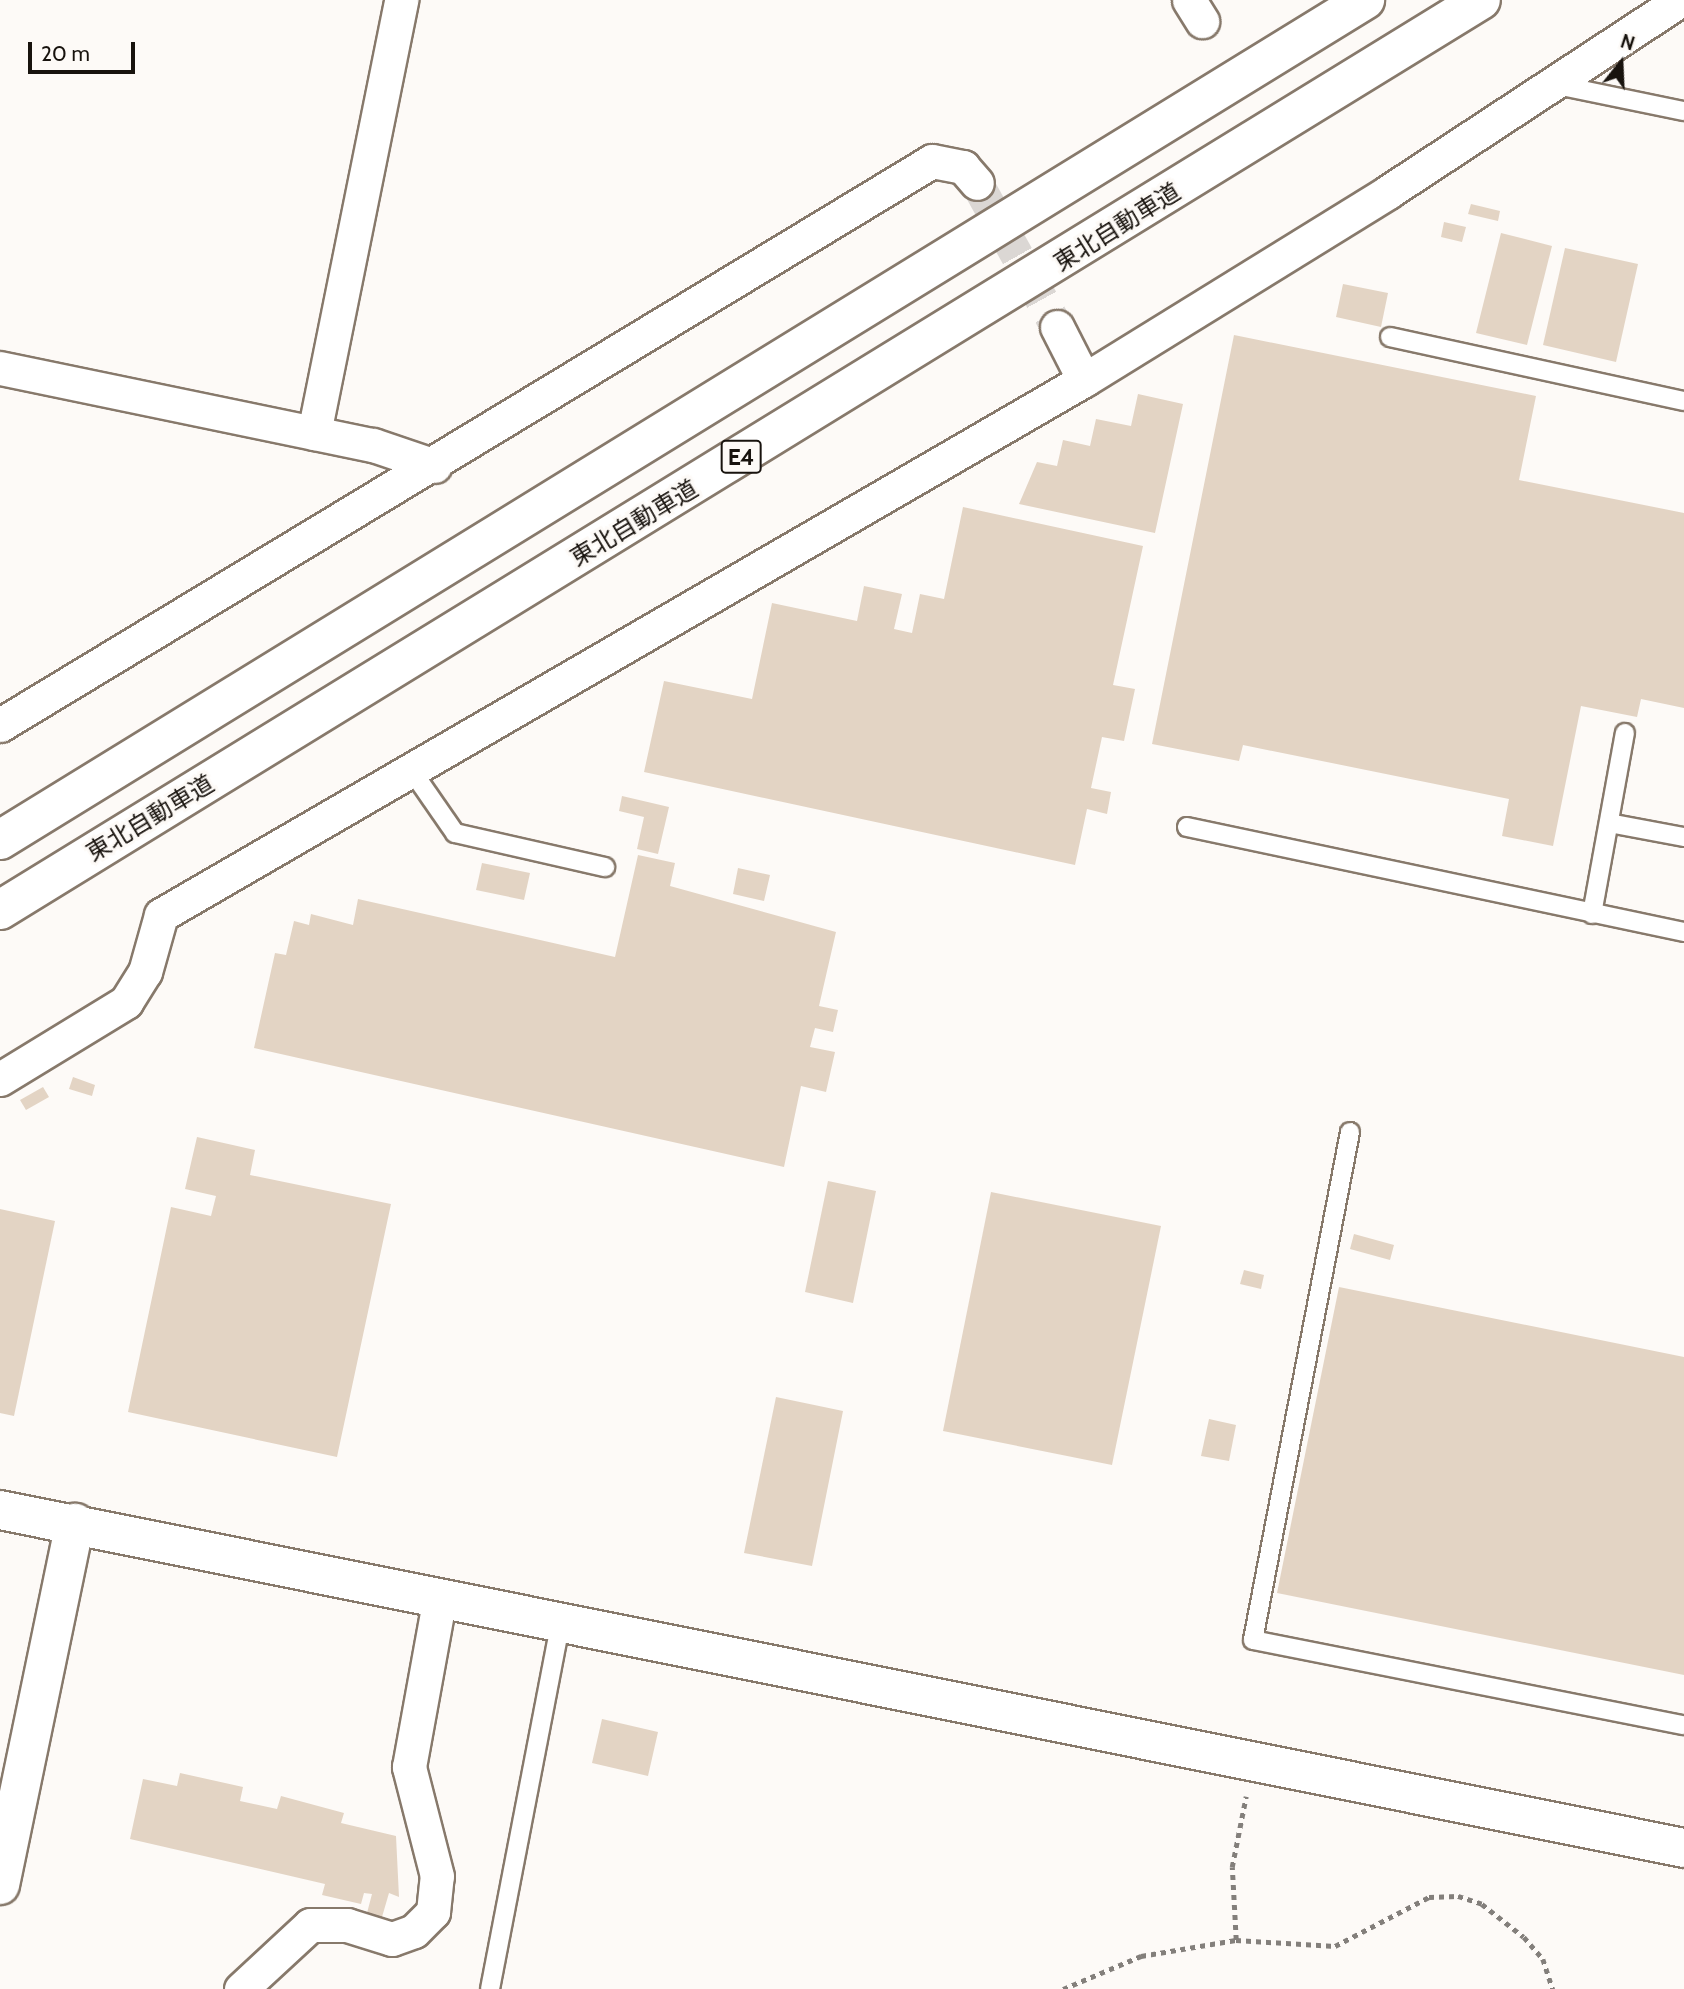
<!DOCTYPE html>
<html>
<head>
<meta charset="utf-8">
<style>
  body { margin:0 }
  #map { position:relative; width:1684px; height:1989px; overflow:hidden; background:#fdfaf7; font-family:Cabin,"Noto Sans JP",sans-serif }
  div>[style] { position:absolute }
  .building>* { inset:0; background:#e3d4c4 }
  .minor-tunnel>* { height:33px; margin-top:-16.5px; transform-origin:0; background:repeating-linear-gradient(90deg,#dbd7d4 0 33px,transparent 0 50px) }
  .path>* { height:4.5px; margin-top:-2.25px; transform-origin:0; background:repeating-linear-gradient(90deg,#837f7b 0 5px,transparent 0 10px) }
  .roads { filter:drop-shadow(2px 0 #87796b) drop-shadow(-2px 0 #87796b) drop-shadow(0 2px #87796b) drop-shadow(0 -2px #87796b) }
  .service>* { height:18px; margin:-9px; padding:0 9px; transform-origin:9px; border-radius:9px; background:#fff }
  .minor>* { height:33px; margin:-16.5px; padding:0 16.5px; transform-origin:16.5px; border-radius:16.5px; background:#fff }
  .tertiary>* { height:38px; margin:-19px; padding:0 19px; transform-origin:19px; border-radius:19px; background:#fff }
  .motorway>* { height:38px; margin:-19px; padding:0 19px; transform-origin:19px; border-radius:19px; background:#fff }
  span { translate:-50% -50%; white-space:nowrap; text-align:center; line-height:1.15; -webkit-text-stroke:6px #fdfaf7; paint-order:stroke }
  .shield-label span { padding:2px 5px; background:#fdfaf7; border:2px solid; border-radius:5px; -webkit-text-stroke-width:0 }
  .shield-label { font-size:23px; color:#18130e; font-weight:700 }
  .street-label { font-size:24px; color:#18130e }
  .north { position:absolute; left:1586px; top:28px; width:70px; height:70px; -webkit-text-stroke:5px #fdfaf7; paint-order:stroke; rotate:18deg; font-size:19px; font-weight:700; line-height:28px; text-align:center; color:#18130e }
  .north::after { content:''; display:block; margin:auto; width:24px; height:32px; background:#18130e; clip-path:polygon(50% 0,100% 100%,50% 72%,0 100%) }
  .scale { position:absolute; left:28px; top:42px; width:107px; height:32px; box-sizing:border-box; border:4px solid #18130e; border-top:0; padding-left:9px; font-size:21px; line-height:24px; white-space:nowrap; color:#18130e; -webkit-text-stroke:5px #fdfaf7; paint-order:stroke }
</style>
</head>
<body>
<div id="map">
  <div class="building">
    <div style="clip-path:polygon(1471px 204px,1500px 211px,1498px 221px,1468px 214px)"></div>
    <div style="clip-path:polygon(1444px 222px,1466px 227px,1462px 242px,1441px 237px)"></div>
    <div style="clip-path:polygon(1501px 233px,1552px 246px,1527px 345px,1476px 333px)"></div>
    <div style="clip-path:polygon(1565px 248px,1638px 264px,1616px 362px,1543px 345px)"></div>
    <div style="clip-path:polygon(1343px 284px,1388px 293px,1381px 327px,1336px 317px)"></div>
    <div style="clip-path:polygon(1234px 335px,1536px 396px,1519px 480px,1684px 513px,1684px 708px,1641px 699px,1637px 717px,1581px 706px,1553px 846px,1502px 836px,1509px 799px,1243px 745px,1239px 761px,1152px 744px)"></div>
    <div style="clip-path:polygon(1138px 394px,1183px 404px,1155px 533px,1019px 504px,1037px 462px,1057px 466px,1063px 440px,1090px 446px,1096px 419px,1131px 426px)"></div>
    <div style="clip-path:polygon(963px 507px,1143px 546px,1113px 685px,1135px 689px,1124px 741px,1102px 737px,1091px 788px,1111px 792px,1107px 814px,1087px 809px,1075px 865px,644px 772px,664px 681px,752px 699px,772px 603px,857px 621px,864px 586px,902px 594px,894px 629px,912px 633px,920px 594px,944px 599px)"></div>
    <div style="clip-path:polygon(622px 796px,669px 807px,658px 854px,637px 849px,644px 817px,619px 811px)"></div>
    <div style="clip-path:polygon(638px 855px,675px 863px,670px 886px,836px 932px,819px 1006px,838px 1010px,833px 1032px,815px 1028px,810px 1047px,835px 1052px,826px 1092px,801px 1086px,784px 1167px,254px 1048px,275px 953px,286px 955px,294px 921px,309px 925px,311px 914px,353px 925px,358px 899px,615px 957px)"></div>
    <div style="clip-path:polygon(482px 863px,530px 873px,524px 900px,476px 890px)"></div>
    <div style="clip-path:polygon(738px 868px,770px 875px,764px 901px,733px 894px)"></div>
    <div style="clip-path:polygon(73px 1077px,95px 1085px,92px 1096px,69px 1089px)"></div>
    <div style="clip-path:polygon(43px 1087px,49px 1097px,26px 1110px,20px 1100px)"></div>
    <div style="clip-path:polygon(197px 1137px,255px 1150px,250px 1175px,391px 1204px,337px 1457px,128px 1412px,171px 1207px,211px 1216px,216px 1196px,185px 1189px)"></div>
    <div style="clip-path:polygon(828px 1181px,876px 1191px,853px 1303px,805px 1292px)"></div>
    <div style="clip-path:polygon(991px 1192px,1161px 1226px,1112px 1465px,943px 1431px)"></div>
    <div style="clip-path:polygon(0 1209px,55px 1221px,14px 1416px,0 1413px)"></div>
    <div style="clip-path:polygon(1354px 1234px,1394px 1245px,1390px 1260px,1350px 1249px)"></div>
    <div style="clip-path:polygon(1244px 1270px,1264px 1275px,1261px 1289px,1240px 1284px)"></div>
    <div style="clip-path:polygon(1339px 1287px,1684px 1357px,1684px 1675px,1277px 1593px)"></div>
    <div style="clip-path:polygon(776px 1397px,843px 1411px,812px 1566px,744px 1553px)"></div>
    <div style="clip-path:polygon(1209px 1419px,1236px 1425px,1229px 1461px,1201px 1456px)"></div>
    <div style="clip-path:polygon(602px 1719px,658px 1732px,648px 1776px,592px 1763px)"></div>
    <div style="clip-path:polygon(180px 1773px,243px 1787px,240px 1801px,277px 1809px,281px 1796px,344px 1813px,341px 1823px,396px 1836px,399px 1897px,389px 1893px,382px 1917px,367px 1913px,372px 1894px,364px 1893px,361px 1904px,322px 1895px,325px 1884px,130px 1839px,143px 1779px,177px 1786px)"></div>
  </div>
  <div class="minor-tunnel">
    <div style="left:977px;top:183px;width:165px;rotate:60.9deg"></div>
  </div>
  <div class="path">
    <div style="left:1236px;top:1940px;width:73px;rotate:-93.1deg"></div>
    <div style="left:1232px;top:1867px;width:72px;rotate:-78.8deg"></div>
    <div style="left:1063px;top:1989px;width:85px;rotate:-22.9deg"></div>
    <div style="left:1141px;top:1956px;width:96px;rotate:-9.6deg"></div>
    <div style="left:1236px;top:1940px;width:99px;rotate:3.5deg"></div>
    <div style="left:1335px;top:1946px;width:106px;rotate:-27.5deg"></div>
    <div style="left:1429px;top:1897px;width:29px;rotate:-2deg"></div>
    <div style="left:1458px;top:1896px;width:25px;rotate:18deg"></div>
    <div style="left:1482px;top:1904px;width:53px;rotate:38.2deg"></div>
    <div style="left:1524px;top:1937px;width:29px;rotate:49deg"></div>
    <div style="left:1543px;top:1959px;width:32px;rotate:72deg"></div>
  </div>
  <div class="roads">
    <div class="service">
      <div style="left:1552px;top:84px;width:135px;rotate:11.6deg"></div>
      <div style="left:1390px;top:337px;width:301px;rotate:12.3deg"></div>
      <div style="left:410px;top:768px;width:79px;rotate:55.3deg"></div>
      <div style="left:455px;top:833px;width:154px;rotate:12.8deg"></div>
      <div style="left:1609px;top:823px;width:76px;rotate:10.6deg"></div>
      <div style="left:1187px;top:827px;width:508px;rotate:11.93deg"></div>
      <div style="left:1592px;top:914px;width:184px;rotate:-79.7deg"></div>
      <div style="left:1350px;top:1132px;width:517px;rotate:100.81deg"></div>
      <div style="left:1253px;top:1640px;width:439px;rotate:11.2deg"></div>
      <div style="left:490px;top:1989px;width:375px;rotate:-79.1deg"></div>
    </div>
    <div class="minor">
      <div style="left:1189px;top:0;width:25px;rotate:58deg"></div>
      <div style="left:1057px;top:327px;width:59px;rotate:63deg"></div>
      <div style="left:0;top:368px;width:381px;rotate:11.7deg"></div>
      <div style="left:373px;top:445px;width:65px;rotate:18.7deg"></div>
      <div style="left:314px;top:433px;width:442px;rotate:-78.6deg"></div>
      <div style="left:0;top:725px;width:1089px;rotate:-31.18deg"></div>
      <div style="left:932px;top:161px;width:32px;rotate:11deg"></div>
      <div style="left:963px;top:167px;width:21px;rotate:49deg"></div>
      <div style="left:0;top:1079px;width:148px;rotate:-31.4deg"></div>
      <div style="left:126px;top:1002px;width:36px;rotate:-58deg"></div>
      <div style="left:145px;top:972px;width:59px;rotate:-74.3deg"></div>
      <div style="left:161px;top:915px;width:1067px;rotate:-30.1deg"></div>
      <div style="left:1084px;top:380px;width:357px;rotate:-31.7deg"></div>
      <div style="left:1388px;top:192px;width:349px;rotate:-33.3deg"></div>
      <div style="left:241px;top:1989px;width:94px;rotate:-42.8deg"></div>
      <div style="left:310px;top:1925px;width:37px"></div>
      <div style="left:347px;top:1925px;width:47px;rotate:17.3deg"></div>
      <div style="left:392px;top:1939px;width:23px;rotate:-20deg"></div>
      <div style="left:414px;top:1931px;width:27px;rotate:-45deg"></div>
      <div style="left:433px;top:1912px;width:36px;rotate:-84deg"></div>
      <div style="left:437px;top:1876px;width:113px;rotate:-104.4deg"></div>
      <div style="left:409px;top:1767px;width:174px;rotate:-79.7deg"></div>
    </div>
    <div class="tertiary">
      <div style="left:0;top:1510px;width:1718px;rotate:11.35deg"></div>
      <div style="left:0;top:1885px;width:370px;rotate:-78.3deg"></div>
    </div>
    <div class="motorway">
      <div style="left:0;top:840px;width:1603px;rotate:-31.61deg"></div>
      <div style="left:0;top:910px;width:1738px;rotate:-31.57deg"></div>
    </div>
  </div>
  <div class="shield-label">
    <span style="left:741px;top:457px">E4</span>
  </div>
  <div class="street-label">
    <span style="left:1117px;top:227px;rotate:-32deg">東北自動車道</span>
    <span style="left:634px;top:523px;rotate:-31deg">東北自動車道</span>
    <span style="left:150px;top:818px;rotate:-31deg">東北自動車道</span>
  </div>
  <div class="north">N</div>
  <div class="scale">20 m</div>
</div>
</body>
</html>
